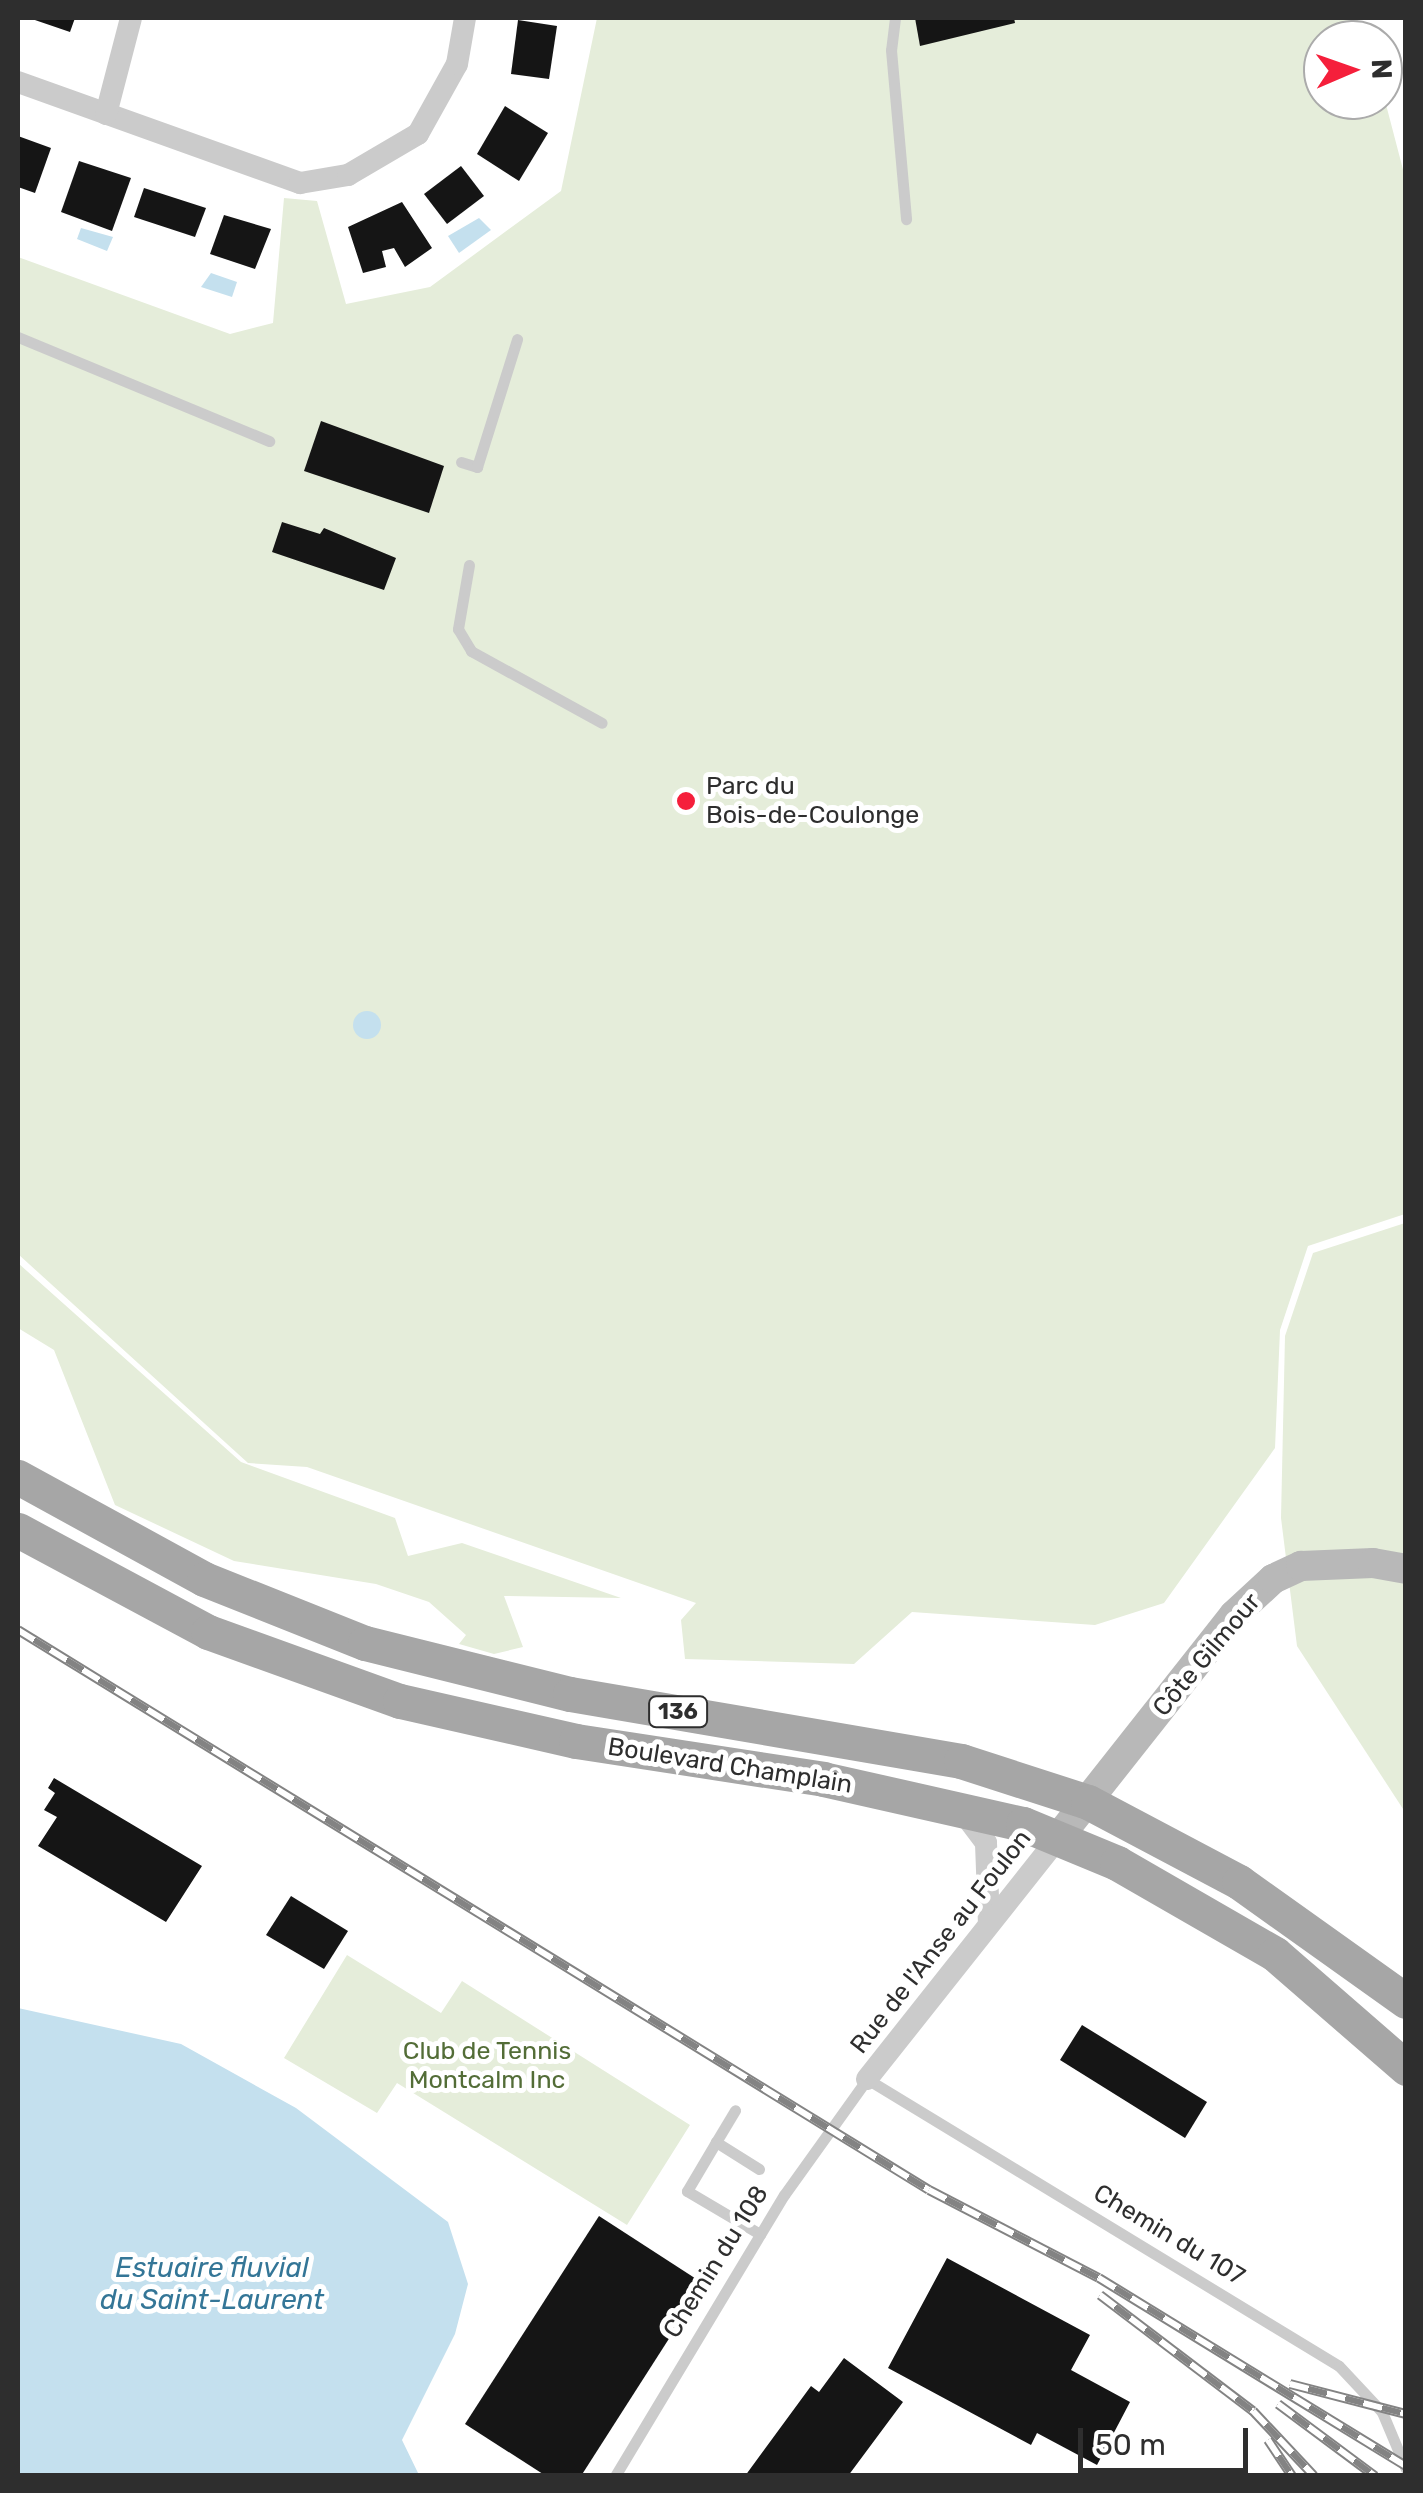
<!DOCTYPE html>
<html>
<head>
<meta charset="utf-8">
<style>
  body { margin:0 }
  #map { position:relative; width:1423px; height:2493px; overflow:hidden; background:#fff; font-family:Rubik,sans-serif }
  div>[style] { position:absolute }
  .green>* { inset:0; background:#e5edda }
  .water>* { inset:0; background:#c4e0ee }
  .round { border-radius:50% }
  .building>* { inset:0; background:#151515 }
  .lane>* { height:11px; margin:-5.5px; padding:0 5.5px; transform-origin:5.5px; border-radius:5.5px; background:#cbcbcb }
  .street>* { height:22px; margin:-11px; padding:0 11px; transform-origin:11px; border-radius:11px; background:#cbcbcb }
  .secondary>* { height:30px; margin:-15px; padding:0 15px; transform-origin:15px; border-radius:15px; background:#b8b8b8 }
  .primary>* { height:35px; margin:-17.5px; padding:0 17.5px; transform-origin:17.5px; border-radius:17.5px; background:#a6a6a6 }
  .rail>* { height:10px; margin-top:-5px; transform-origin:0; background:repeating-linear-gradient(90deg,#fff 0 19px,#838383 0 38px); box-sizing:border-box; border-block:2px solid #838383 }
  .dots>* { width:28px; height:28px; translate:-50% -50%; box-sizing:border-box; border:5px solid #fff; border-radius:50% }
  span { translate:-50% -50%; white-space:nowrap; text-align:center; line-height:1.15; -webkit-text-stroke:10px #fff; paint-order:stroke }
  .shield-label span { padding:2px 8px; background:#fff; border:2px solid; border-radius:8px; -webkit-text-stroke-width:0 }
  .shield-label { font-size:22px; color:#2e2e2e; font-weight:700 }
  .poi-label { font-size:25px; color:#2e2e2e }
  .left { translate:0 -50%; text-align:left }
  .street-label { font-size:25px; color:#2e2e2e }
  .park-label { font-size:25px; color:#536d37 }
  .water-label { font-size:28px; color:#347697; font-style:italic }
  .frame { position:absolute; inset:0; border:20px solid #2e2e2e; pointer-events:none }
  .north { position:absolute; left:1303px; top:20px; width:100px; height:100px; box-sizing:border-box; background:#fff; border:2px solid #ababab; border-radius:50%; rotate:88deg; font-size:28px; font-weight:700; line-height:40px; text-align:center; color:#2e2e2e }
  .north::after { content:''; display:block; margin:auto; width:35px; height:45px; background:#f51f3b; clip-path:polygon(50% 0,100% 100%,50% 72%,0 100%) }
  .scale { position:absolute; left:1078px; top:2428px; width:170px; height:45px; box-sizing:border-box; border:5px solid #2e2e2e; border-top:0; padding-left:12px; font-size:30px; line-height:35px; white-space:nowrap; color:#2e2e2e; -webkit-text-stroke:8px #fff; paint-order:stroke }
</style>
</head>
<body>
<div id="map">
  <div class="green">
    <div style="clip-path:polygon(597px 18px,1357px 18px,1365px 40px,1323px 40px,1323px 100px,1383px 100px,1383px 93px,1406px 181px,1405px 1214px,1308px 1246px,1280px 1330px,1275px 1448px,1164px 1603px,1095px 1625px,912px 1612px,854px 1664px,685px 1659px,681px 1620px,696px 1603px,307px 1467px,248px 1463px,18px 1254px,18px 257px,230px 334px,273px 323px,284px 198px,317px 201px,346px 304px,430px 287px,561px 191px)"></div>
    <div style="clip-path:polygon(1405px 1223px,1405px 1812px,1297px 1646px,1281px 1518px,1285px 1336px,1313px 1253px)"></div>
    <div style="clip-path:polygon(18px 1263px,241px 1462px,395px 1518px,408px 1556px,462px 1543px,621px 1598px,504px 1596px,523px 1647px,494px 1654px,459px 1644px,466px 1635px,429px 1602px,376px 1584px,234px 1561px,115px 1505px,54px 1350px,18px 1328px)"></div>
    <div style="clip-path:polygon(347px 1955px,441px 2013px,462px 1981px,690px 2125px,627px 2225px,397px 2083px,377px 2113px,284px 2058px)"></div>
  </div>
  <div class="water">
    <div style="clip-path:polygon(479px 218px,491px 230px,459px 253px,448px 236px)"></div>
    <div style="clip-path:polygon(81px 228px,113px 237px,107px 251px,77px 239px)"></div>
    <div style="clip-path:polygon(211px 273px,237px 282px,232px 297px,201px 287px)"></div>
    <div class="round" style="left:353px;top:1011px;width:28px;height:28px"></div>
    <div style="clip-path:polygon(18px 2008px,181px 2044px,296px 2108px,448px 2222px,468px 2284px,455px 2334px,402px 2440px,419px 2475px,18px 2475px)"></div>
  </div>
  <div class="building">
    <div style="clip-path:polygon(29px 18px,75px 18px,70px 32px)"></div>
    <div style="clip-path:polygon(915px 18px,1014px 18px,1015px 23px,920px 46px)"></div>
    <div style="clip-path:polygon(518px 20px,557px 26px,549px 79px,511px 74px)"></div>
    <div style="clip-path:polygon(505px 106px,548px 133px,519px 181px,477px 154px)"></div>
    <div style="clip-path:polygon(18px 136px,51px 148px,35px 193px,18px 187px)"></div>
    <div style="clip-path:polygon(79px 161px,131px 178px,112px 231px,61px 212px)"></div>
    <div style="clip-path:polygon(461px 166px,484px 196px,447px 224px,424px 194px)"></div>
    <div style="clip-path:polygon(144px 188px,206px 208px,195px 237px,134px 217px)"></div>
    <div style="clip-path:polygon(402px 202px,432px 248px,405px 267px,394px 248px,382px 251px,386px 267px,363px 273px,348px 227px)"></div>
    <div style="clip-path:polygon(224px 215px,271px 229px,255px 269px,210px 254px)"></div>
    <div style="clip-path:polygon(321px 421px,444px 466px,429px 513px,304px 471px)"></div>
    <div style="clip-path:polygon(282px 522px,320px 534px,324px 528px,396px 558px,384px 590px,272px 552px)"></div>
    <div style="clip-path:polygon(54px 1778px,202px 1866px,166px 1922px,38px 1846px,57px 1817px,44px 1810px,55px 1793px,48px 1788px)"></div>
    <div style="clip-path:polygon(291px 1896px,348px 1931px,324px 1969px,266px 1935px)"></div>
    <div style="clip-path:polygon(1082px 2025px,1207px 2102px,1185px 2138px,1060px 2060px)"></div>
    <div style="clip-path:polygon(599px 2216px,704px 2284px,581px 2476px,546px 2476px,465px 2424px)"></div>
    <div style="clip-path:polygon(947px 2258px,1090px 2335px,1071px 2370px,1130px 2402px,1097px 2465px,1037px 2433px,1031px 2445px,888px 2368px)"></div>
    <div style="clip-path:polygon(844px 2358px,903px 2402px,848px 2476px,745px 2476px,811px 2386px,819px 2392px)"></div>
  </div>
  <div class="lane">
    <div style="left:895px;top:18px;width:32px;rotate:97deg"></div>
    <div style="left:891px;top:50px;width:170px;rotate:84.9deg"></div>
    <div style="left:18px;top:337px;width:272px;rotate:22.5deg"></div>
    <div style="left:461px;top:462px;width:17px;rotate:17deg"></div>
    <div style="left:477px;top:467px;width:134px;rotate:-72.6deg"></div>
    <div style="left:469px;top:565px;width:65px;rotate:99.8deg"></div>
    <div style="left:458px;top:629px;width:26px;rotate:59deg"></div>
    <div style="left:471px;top:651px;width:149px;rotate:28.8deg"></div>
    <div style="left:716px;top:2142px;width:37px;rotate:-59deg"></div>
    <div style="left:759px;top:2169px;width:51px;rotate:-147.9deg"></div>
    <div style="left:716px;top:2142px;width:57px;rotate:120.6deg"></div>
    <div style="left:687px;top:2191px;width:85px;rotate:30.5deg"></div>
    <div style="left:615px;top:2476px;width:328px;rotate:-59deg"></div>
    <div style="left:784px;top:2195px;width:143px;rotate:-54.4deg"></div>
    <div style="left:867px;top:2079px;width:552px;rotate:31.3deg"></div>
    <div style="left:1339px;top:2366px;width:63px;rotate:46.9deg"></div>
    <div style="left:1382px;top:2412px;width:62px;rotate:67.2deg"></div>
  </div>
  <div class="street">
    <div style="left:18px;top:82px;width:300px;rotate:19.7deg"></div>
    <div style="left:300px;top:183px;width:49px;rotate:-9.5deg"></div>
    <div style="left:348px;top:175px;width:81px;rotate:-30.4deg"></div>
    <div style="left:418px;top:134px;width:80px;rotate:-60.9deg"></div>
    <div style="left:457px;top:64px;width:47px;rotate:-80.1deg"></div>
    <div style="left:106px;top:114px;width:99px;rotate:-75.4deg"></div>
    <div style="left:962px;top:1811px;width:40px;rotate:53deg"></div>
    <div style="left:986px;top:1843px;width:81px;rotate:87.9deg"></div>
    <div style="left:867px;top:2079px;width:308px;rotate:-51.6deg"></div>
  </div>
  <div class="secondary">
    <div style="left:1058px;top:1838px;width:284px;rotate:-51.7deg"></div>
    <div style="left:1234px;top:1615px;width:53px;rotate:-42.7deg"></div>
    <div style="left:1273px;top:1579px;width:31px;rotate:-25deg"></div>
    <div style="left:1301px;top:1566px;width:72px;rotate:-2.4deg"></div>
    <div style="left:1373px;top:1563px;width:34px;rotate:10deg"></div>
  </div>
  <div class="primary">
    <div style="left:18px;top:1477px;width:212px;rotate:28.7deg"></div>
    <div style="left:204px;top:1579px;width:173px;rotate:21.7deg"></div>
    <div style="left:365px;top:1643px;width:211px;rotate:14deg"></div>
    <div style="left:570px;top:1694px;width:397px;rotate:9.7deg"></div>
    <div style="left:961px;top:1761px;width:133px;rotate:17.9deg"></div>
    <div style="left:1088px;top:1802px;width:171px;rotate:27.9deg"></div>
    <div style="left:1239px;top:1882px;width:205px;rotate:35.5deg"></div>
    <div style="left:18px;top:1530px;width:216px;rotate:28.2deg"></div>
    <div style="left:208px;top:1632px;width:204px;rotate:19.8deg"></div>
    <div style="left:400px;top:1701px;width:180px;rotate:12.8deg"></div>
    <div style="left:576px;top:1741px;width:250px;rotate:8.7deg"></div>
    <div style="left:823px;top:1779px;width:205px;rotate:12.7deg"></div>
    <div style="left:1023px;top:1824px;width:102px;rotate:22.5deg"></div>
    <div style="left:1117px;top:1863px;width:182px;rotate:29.9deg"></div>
    <div style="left:1275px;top:1954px;width:174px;rotate:41deg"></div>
  </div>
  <div class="rail">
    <div style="left:18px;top:1630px;width:1069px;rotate:31.58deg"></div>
    <div style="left:929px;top:2190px;width:191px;rotate:27.4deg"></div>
    <div style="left:1099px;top:2278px;width:360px;rotate:31.5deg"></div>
    <div style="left:1100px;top:2295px;width:192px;rotate:37.2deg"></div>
    <div style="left:1253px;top:2411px;width:89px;rotate:46.8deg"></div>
    <div style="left:1290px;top:2384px;width:120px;rotate:14.5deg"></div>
    <div style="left:1278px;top:2404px;width:121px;rotate:36.6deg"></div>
    <div style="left:1268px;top:2440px;width:43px;rotate:56.3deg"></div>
  </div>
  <div class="dots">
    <div style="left:686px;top:801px;background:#f51f3b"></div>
  </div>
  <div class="shield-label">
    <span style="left:678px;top:1712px">136</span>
  </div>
  <div class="poi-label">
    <span class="left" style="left:706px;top:801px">Parc du<br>Bois-de-Coulonge</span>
  </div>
  <div class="street-label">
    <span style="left:1207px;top:1655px;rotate:-50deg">Côte Gilmour</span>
    <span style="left:730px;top:1766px;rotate:9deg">Boulevard Champlain</span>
    <span style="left:941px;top:1942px;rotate:-52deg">Rue de l'Anse au Foulon</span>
    <span style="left:1169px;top:2235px;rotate:31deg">Chemin du 107</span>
    <span style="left:716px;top:2262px;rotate:-58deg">Chemin du 108</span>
  </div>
  <div class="park-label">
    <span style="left:487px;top:2066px">Club de Tennis<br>Montcalm Inc</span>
  </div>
  <div class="water-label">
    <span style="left:212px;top:2284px">Estuaire fluvial<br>du Saint-Laurent</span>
  </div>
  <div class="frame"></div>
  <div class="north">N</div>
  <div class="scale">50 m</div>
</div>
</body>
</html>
